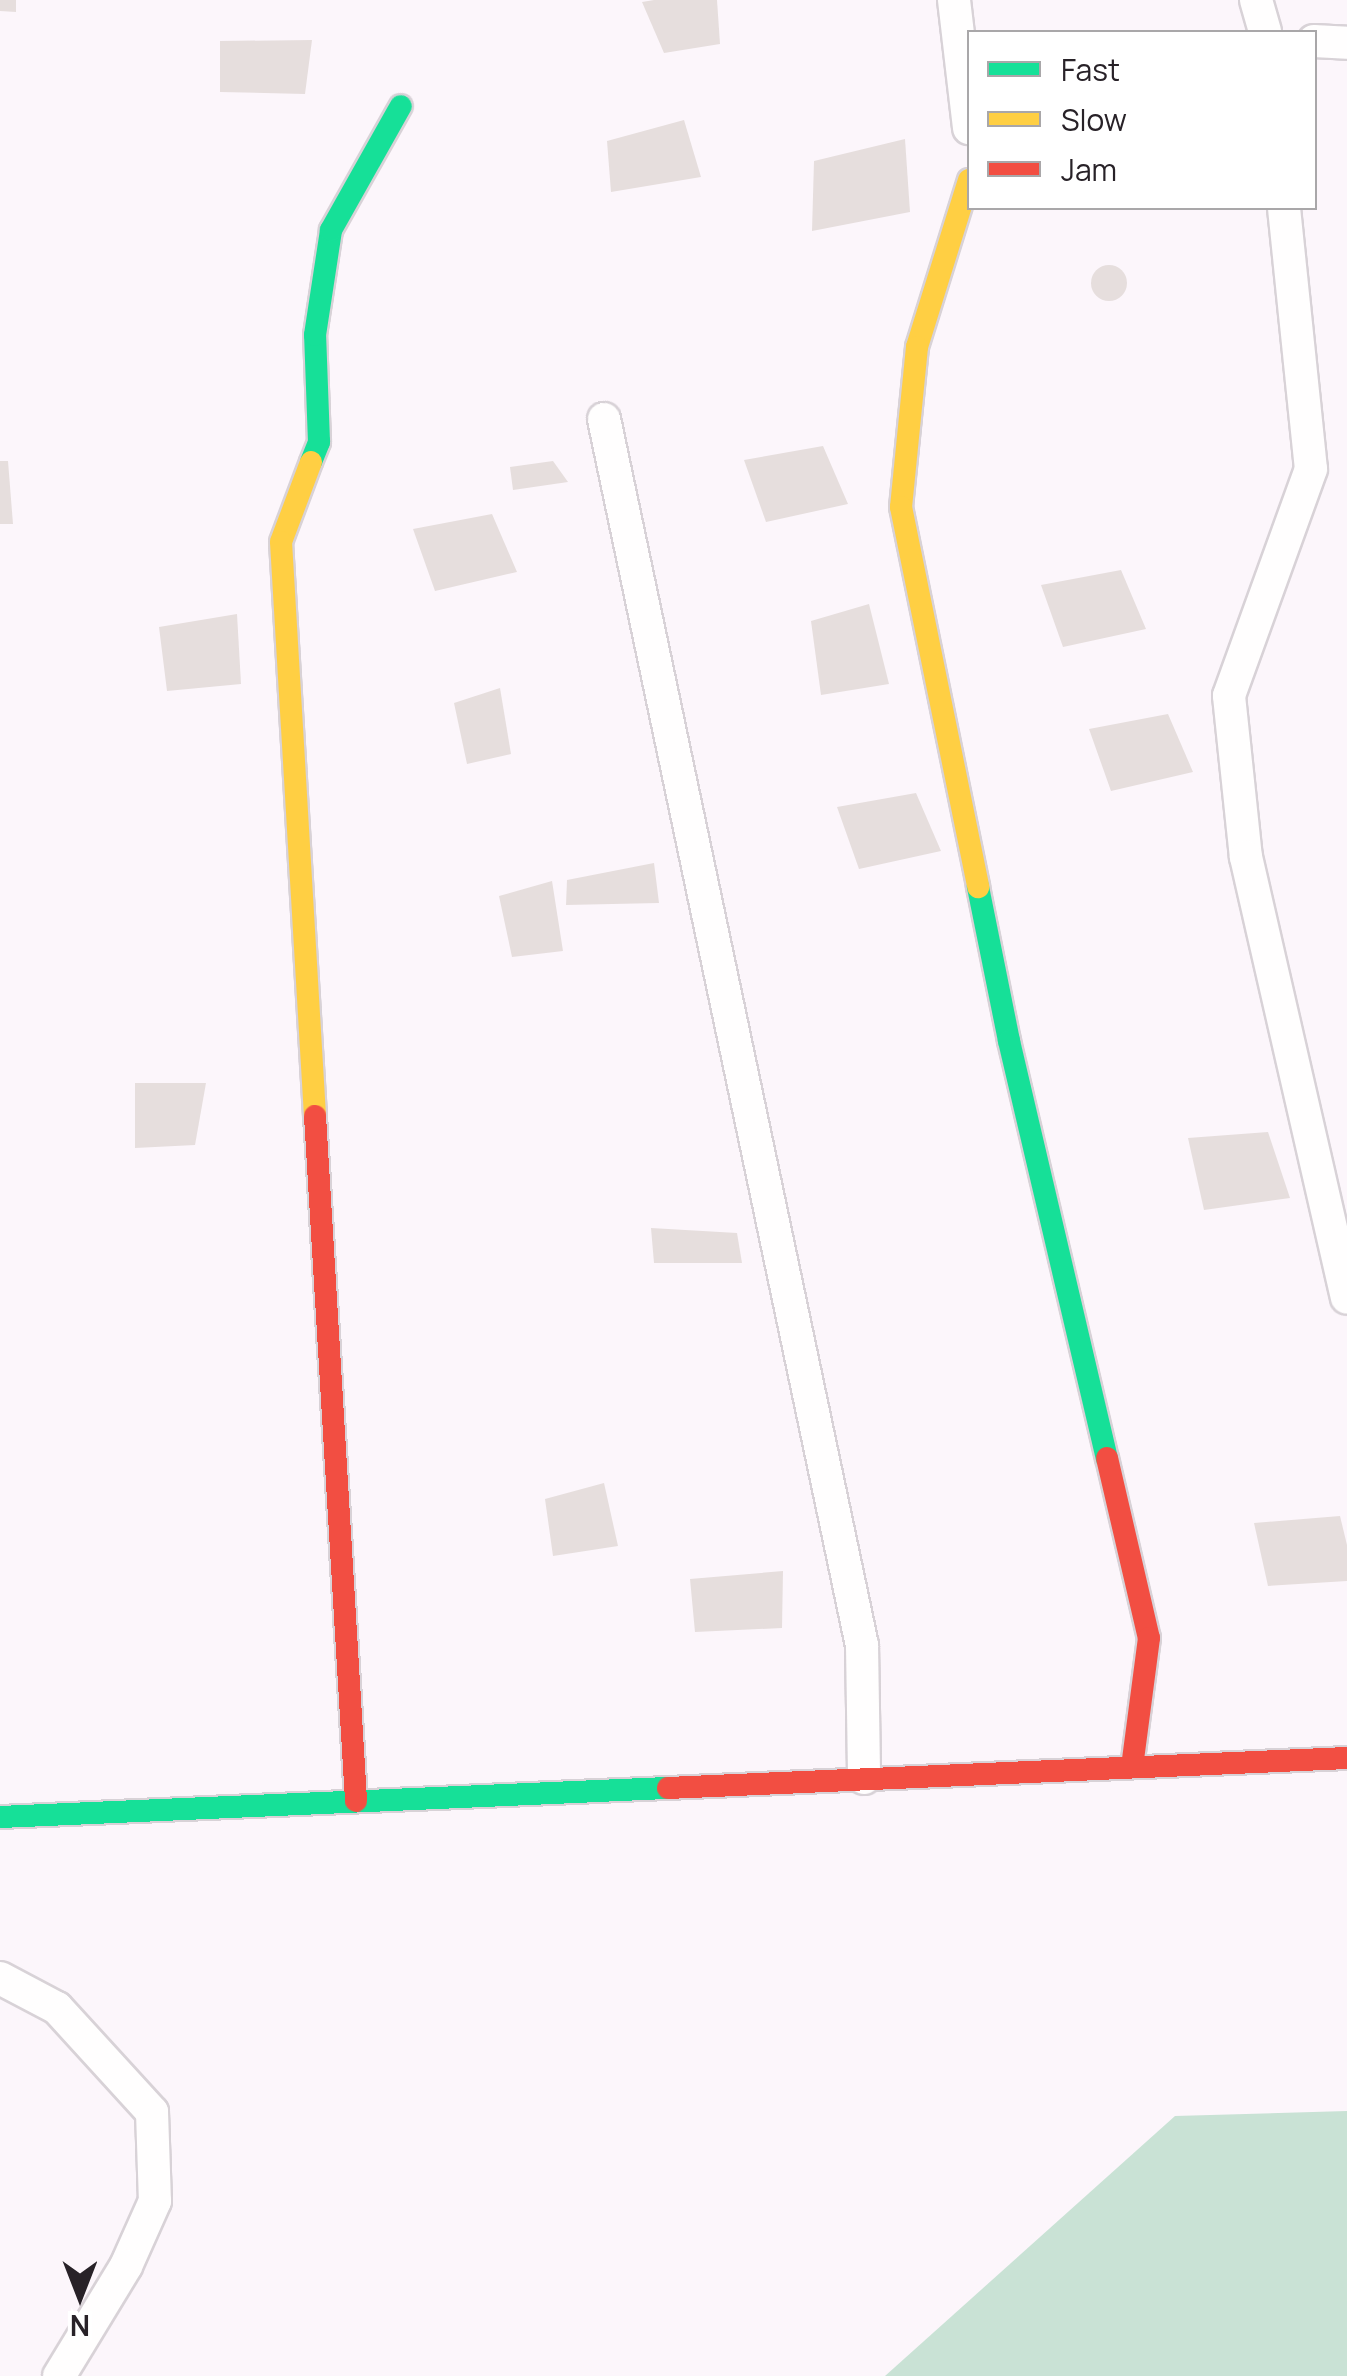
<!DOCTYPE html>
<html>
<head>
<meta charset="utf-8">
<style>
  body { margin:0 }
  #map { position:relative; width:1347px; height:2376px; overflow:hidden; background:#fcf6fb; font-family:Manrope,sans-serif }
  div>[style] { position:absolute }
  .green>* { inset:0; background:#c9e2d5 }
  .building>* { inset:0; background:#e6dedd }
  .round { border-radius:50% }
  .roads { filter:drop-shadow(2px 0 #d8d2d7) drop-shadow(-2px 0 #d8d2d7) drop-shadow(0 2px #d8d2d7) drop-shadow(0 -2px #d8d2d7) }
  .street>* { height:32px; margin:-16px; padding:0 16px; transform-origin:16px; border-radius:16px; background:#fffefe }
  .fast>* { height:22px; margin:-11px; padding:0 11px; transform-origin:11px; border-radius:11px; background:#16e098 }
  .slow>* { height:22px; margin:-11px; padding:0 11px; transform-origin:11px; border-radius:11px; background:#ffcf43 }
  .jam>* { height:22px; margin:-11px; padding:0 11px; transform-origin:11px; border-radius:11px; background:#f24e42 }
  span { translate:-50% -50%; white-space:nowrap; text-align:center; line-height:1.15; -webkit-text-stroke:10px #fff; paint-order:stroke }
  .legend { position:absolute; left:967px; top:30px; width:350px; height:180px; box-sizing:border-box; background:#fff; border:2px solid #a9a7a9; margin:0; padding:12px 18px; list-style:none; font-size:30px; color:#282228 }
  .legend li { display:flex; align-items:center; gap:20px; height:50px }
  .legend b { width:50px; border:2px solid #a9a7a9 }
  .north { position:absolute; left:30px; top:2246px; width:100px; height:100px; -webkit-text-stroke:8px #fff; paint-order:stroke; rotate:180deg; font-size:28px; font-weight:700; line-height:40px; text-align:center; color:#282228 }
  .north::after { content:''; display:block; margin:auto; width:35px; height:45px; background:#282228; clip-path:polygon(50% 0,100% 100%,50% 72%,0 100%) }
</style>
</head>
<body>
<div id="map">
  <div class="green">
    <div style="clip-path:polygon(1347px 2111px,1347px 2376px,885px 2376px,1175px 2116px)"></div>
  </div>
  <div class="building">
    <div style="clip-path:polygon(0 0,16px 0,16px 12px,0 11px)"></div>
    <div style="clip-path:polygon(654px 0,717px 0,720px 44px,664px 53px,642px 2px)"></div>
    <div style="clip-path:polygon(312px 40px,305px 94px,220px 92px,220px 41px)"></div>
    <div style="clip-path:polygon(684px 120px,701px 177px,611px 192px,607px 141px)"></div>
    <div style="clip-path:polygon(905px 139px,910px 212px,812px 231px,814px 161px)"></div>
    <div class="round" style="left:1091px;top:265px;width:36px;height:36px"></div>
    <div style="clip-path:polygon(823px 446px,848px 504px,766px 522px,744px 460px)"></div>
    <div style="clip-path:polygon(0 461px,8px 461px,13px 524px,0 524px)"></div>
    <div style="clip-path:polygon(553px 461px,568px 482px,513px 490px,510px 467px)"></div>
    <div style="clip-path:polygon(492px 514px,517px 572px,435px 591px,413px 529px)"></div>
    <div style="clip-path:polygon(1121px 570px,1146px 629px,1063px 647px,1041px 585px)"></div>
    <div style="clip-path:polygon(869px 604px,889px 684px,821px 695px,811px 621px)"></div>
    <div style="clip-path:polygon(237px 614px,241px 684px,167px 691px,159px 627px)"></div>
    <div style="clip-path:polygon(500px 688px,511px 754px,467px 764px,454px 703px)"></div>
    <div style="clip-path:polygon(1168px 714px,1193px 772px,1111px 791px,1089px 729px)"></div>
    <div style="clip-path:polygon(916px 793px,941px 851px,859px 869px,837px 807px)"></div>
    <div style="clip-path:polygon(654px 863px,659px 903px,566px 905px,567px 880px)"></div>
    <div style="clip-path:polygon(552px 881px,563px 951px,512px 957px,499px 896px)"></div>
    <div style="clip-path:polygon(135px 1083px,206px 1083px,195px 1145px,135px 1148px)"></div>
    <div style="clip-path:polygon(1268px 1132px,1290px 1198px,1204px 1210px,1188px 1138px)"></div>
    <div style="clip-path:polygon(651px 1228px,737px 1233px,742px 1263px,654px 1263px)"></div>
    <div style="clip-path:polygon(604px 1483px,618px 1546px,553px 1556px,545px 1499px)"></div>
    <div style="clip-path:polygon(1340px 1516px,1347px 1545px,1347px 1581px,1268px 1586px,1254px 1523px)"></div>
    <div style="clip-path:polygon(783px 1571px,782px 1628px,695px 1632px,690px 1579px)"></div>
  </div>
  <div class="roads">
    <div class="street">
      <div style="left:954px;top:0;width:129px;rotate:83.3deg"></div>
      <div style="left:1256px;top:0;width:33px;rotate:74deg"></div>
      <div style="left:1314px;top:41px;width:33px;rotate:3deg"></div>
      <div style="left:1284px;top:208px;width:262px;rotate:84.1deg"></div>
      <div style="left:1311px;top:469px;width:241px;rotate:109.9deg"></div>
      <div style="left:1229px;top:696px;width:162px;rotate:84deg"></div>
      <div style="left:1246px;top:857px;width:452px;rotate:77.1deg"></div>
      <div style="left:604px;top:419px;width:1253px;rotate:78.12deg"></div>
      <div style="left:862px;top:1645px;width:133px;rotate:89.1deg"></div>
      <div style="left:0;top:1978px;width:64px;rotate:27.8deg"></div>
      <div style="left:57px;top:2008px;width:141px;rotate:47.6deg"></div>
      <div style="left:152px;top:2112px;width:89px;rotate:88.1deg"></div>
      <div style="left:155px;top:2201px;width:71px;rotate:114deg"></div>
      <div style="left:126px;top:2266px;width:129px;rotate:121.3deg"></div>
    </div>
    <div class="fast">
      <div style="left:311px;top:462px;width:22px;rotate:-68deg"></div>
      <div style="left:319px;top:442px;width:107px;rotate:-92.1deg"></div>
      <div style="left:315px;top:335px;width:106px;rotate:-81.3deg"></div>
      <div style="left:331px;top:230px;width:142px;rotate:-60.6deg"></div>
      <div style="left:978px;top:887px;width:157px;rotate:78.6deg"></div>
      <div style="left:1009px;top:1041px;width:428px;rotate:76.8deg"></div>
      <div style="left:0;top:1817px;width:669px;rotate:-2.49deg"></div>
    </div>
    <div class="slow">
      <div style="left:969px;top:180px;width:175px;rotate:107.3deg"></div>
      <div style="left:917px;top:347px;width:161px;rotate:95.7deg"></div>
      <div style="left:901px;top:507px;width:388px;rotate:78.5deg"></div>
      <div style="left:311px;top:462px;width:85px;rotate:110.6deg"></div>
      <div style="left:281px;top:542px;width:575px;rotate:86.61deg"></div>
    </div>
    <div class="jam">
      <div style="left:315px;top:1116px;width:686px;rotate:86.57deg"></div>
      <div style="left:1107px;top:1458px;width:185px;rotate:76.9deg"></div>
      <div style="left:1149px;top:1638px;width:130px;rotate:97.5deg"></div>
      <div style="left:668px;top:1788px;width:680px;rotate:-2.53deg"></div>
    </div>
  </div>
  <ul class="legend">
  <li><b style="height:12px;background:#16e098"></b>Fast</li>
  <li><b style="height:12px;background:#ffcf43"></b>Slow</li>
  <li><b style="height:12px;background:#f24e42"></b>Jam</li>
  </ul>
  <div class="north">N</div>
</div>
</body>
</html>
